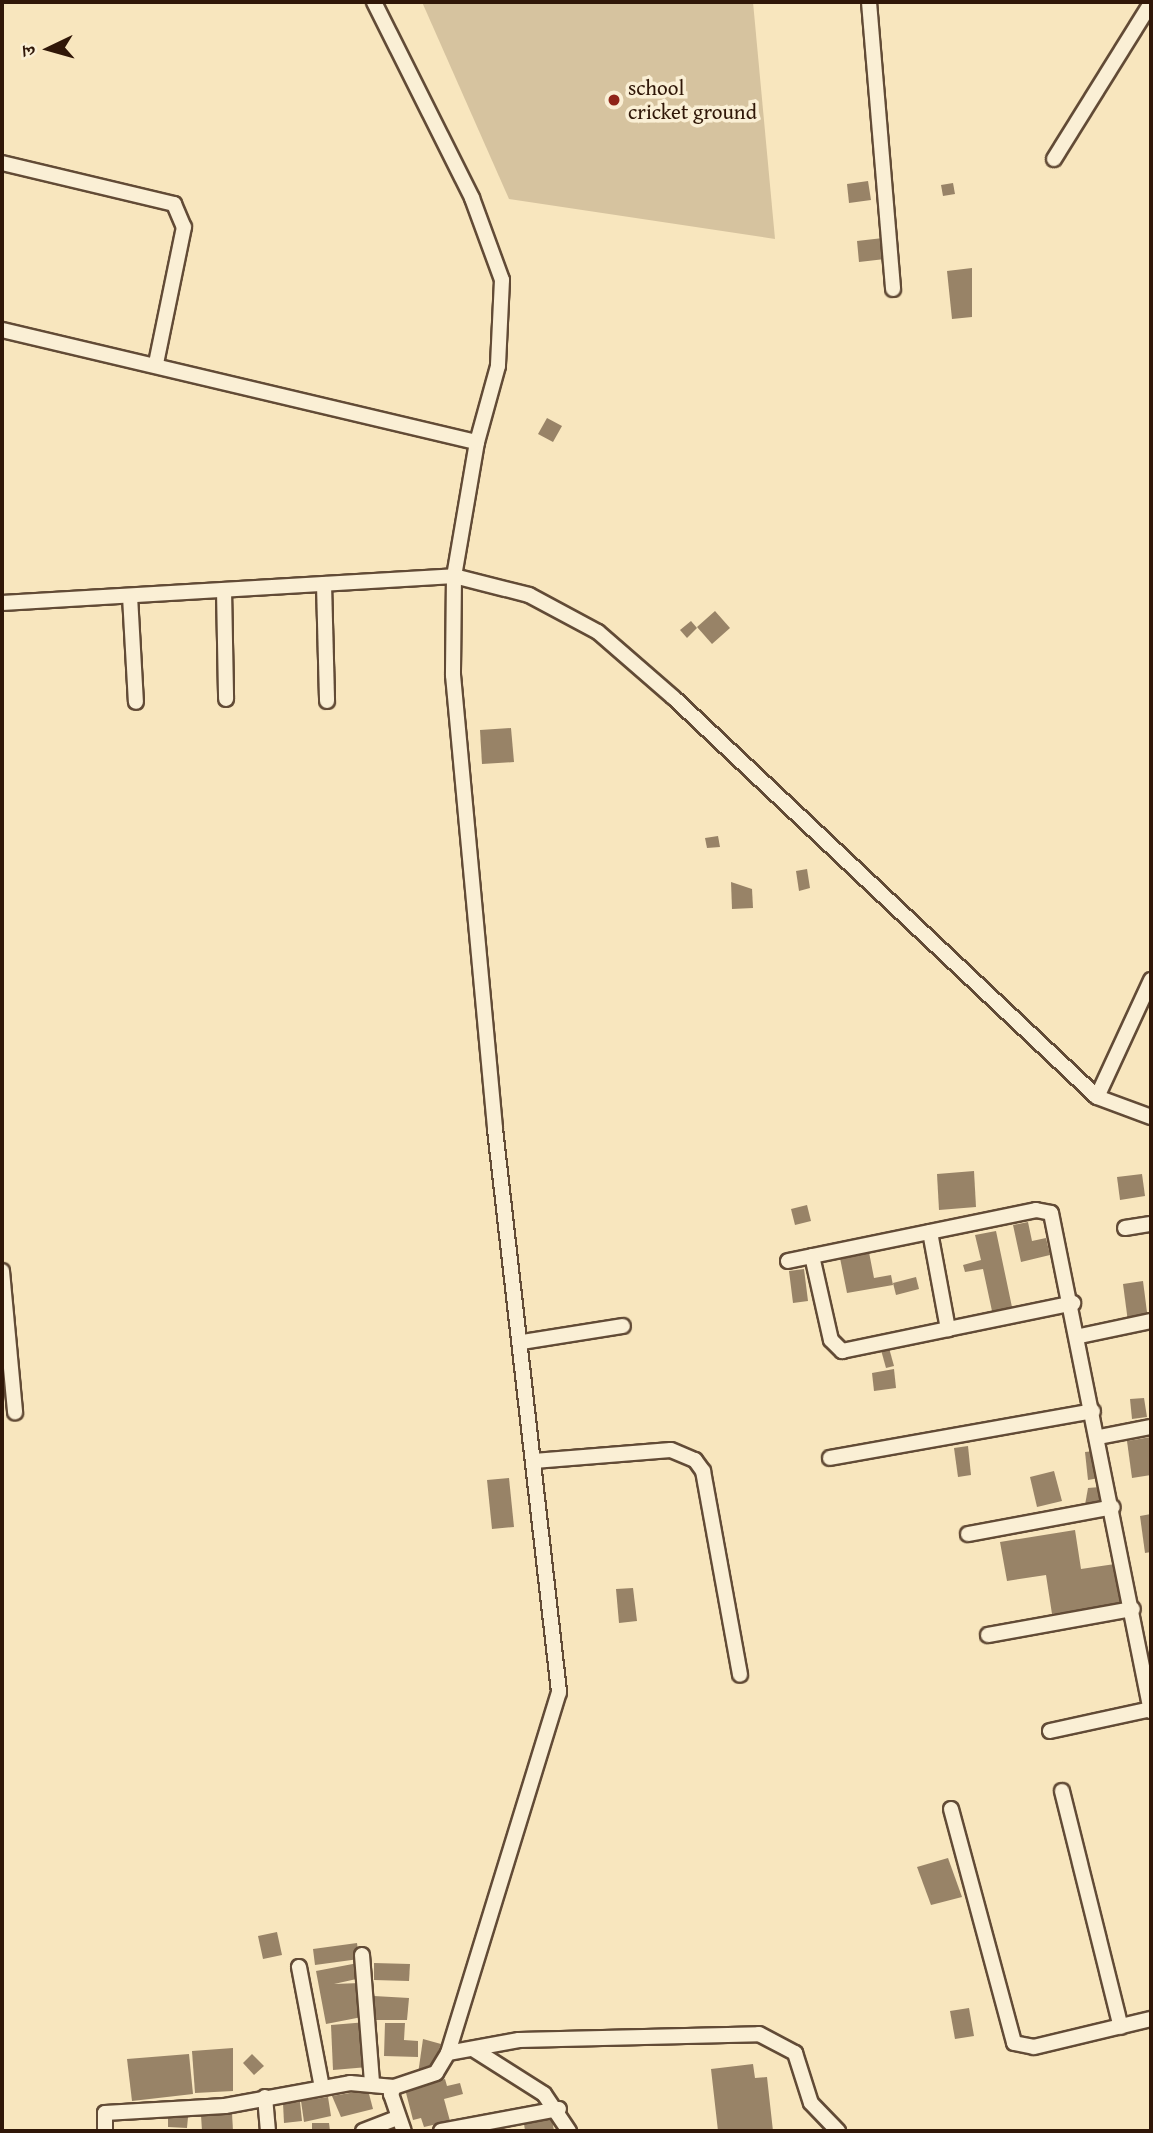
<!DOCTYPE html>
<html>
<head>
<meta charset="utf-8">
<style>
  body { margin:0 }
  #map { position:relative; width:1153px; height:2133px; overflow:hidden; background:#f8e6be; font-family:"Gentium Book Plus","Noto Serif Devanagari",serif }
  div>[style] { position:absolute }
  .green>* { inset:0; background:#d6c39f }
  .building>* { inset:0; background:#988367 }
  .roads { filter:drop-shadow(2px 0 #624b36) drop-shadow(-2px 0 #624b36) drop-shadow(0 2px #624b36) drop-shadow(0 -2px #624b36) }
  .street>* { height:14px; margin:-7px; padding:0 7px; transform-origin:7px; border-radius:7px; background:#faefd5 }
  .dots>* { width:19px; height:19px; translate:-50% -50%; box-sizing:border-box; border:4px solid #faefd5; border-radius:50% }
  span { translate:-50% -50%; white-space:nowrap; text-align:center; line-height:1.15; -webkit-text-stroke:7px #faefd5; paint-order:stroke }
  .poi-label { font-size:21px; color:#301708 }
  .left { translate:0 -50%; text-align:left }
  .frame { position:absolute; inset:0; border:4px solid #301708; pointer-events:none }
  .north { position:absolute; left:14px; top:14px; width:70px; height:70px; -webkit-text-stroke:5px #faefd5; paint-order:stroke; rotate:265deg; font-size:19px; font-weight:700; line-height:28px; text-align:center; color:#301708 }
  .north::after { content:''; display:block; margin:auto; width:24px; height:32px; background:#301708; clip-path:polygon(50% 0,100% 100%,50% 72%,0 100%) }
</style>
</head>
<body>
<div id="map">
  <div class="green">
    <div style="clip-path:polygon(422px 2px,753px 2px,775px 239px,509px 199px)"></div>
  </div>
  <div class="building">
    <div style="clip-path:polygon(868px 181px,871px 200px,849px 203px,847px 184px)"></div>
    <div style="clip-path:polygon(953px 183px,955px 194px,943px 196px,941px 185px)"></div>
    <div style="clip-path:polygon(883px 238px,885px 259px,859px 262px,857px 241px)"></div>
    <div style="clip-path:polygon(972px 268px,972px 317px,952px 319px,947px 271px)"></div>
    <div style="clip-path:polygon(547px 418px,562px 426px,553px 442px,538px 434px)"></div>
    <div style="clip-path:polygon(715px 611px,730px 628px,712px 644px,697px 627px)"></div>
    <div style="clip-path:polygon(691px 621px,697px 628px,687px 638px,680px 630px)"></div>
    <div style="clip-path:polygon(511px 728px,514px 762px,482px 764px,480px 730px)"></div>
    <div style="clip-path:polygon(718px 836px,720px 847px,707px 848px,705px 838px)"></div>
    <div style="clip-path:polygon(807px 869px,810px 888px,799px 891px,796px 871px)"></div>
    <div style="clip-path:polygon(731px 882px,752px 889px,753px 908px,732px 909px)"></div>
    <div style="clip-path:polygon(974px 1171px,976px 1207px,939px 1210px,937px 1174px)"></div>
    <div style="clip-path:polygon(1142px 1174px,1145px 1196px,1120px 1200px,1117px 1177px)"></div>
    <div style="clip-path:polygon(807px 1205px,811px 1221px,795px 1225px,791px 1209px)"></div>
    <div style="clip-path:polygon(1028px 1222px,1032px 1241px,1046px 1238px,1050px 1255px,1021px 1262px,1013px 1225px)"></div>
    <div style="clip-path:polygon(996px 1231px,1012px 1307px,992px 1311px,983px 1269px,965px 1272px,963px 1265px,981px 1260px,975px 1235px)"></div>
    <div style="clip-path:polygon(868px 1247px,874px 1278px,891px 1275px,893px 1285px,847px 1293px,839px 1253px)"></div>
    <div style="clip-path:polygon(804px 1269px,808px 1301px,793px 1303px,789px 1271px)"></div>
    <div style="clip-path:polygon(916px 1277px,919px 1289px,896px 1295px,893px 1283px)"></div>
    <div style="clip-path:polygon(1143px 1281px,1148px 1320px,1128px 1322px,1123px 1284px)"></div>
    <div style="clip-path:polygon(889px 1348px,894px 1366px,886px 1368px,881px 1350px)"></div>
    <div style="clip-path:polygon(894px 1369px,896px 1388px,874px 1391px,872px 1373px)"></div>
    <div style="clip-path:polygon(1144px 1398px,1147px 1417px,1132px 1419px,1130px 1399px)"></div>
    <div style="clip-path:polygon(1151px 1437px,1151px 1475px,1132px 1478px,1127px 1441px)"></div>
    <div style="clip-path:polygon(968px 1446px,971px 1475px,958px 1477px,954px 1448px)"></div>
    <div style="clip-path:polygon(1095px 1451px,1099px 1478px,1088px 1480px,1085px 1452px)"></div>
    <div style="clip-path:polygon(1054px 1471px,1062px 1501px,1037px 1507px,1030px 1477px)"></div>
    <div style="clip-path:polygon(509px 1478px,514px 1527px,492px 1529px,487px 1480px)"></div>
    <div style="clip-path:polygon(1100px 1487px,1101px 1503px,1085px 1505px,1088px 1488px)"></div>
    <div style="clip-path:polygon(1151px 1514px,1151px 1552px,1145px 1553px,1140px 1516px)"></div>
    <div style="clip-path:polygon(1075px 1530px,1081px 1569px,1115px 1564px,1121px 1603px,1052px 1614px,1046px 1575px,1007px 1581px,1000px 1542px)"></div>
    <div style="clip-path:polygon(633px 1588px,637px 1621px,619px 1623px,616px 1589px)"></div>
    <div style="clip-path:polygon(948px 1858px,962px 1897px,931px 1905px,917px 1867px)"></div>
    <div style="clip-path:polygon(277px 1932px,282px 1955px,263px 1959px,258px 1936px)"></div>
    <div style="clip-path:polygon(357px 1943px,359px 1959px,315px 1965px,313px 1949px)"></div>
    <div style="clip-path:polygon(358px 1963px,361px 1978px,334px 1984px,360px 1983px,367px 2016px,326px 2024px,316px 1971px)"></div>
    <div style="clip-path:polygon(374px 1963px,410px 1964px,409px 1981px,374px 1980px)"></div>
    <div style="clip-path:polygon(374px 1996px,409px 1998px,407px 2020px,372px 2020px)"></div>
    <div style="clip-path:polygon(969px 2008px,974px 2036px,955px 2039px,950px 2011px)"></div>
    <div style="clip-path:polygon(367px 2022px,368px 2067px,333px 2070px,331px 2025px)"></div>
    <div style="clip-path:polygon(385px 2023px,405px 2023px,404px 2040px,418px 2041px,418px 2057px,384px 2056px)"></div>
    <div style="clip-path:polygon(423px 2039px,441px 2044px,430px 2074px,418px 2074px)"></div>
    <div style="clip-path:polygon(233px 2048px,233px 2091px,195px 2093px,192px 2051px)"></div>
    <div style="clip-path:polygon(189px 2054px,193px 2094px,132px 2101px,127px 2059px)"></div>
    <div style="clip-path:polygon(252px 2054px,264px 2066px,254px 2075px,243px 2063px)"></div>
    <div style="clip-path:polygon(753px 2064px,755px 2078px,767px 2077px,773px 2131px,718px 2131px,711px 2069px)"></div>
    <div style="clip-path:polygon(445px 2079px,447px 2086px,460px 2083px,463px 2094px,444px 2099px,450px 2121px,424px 2127px,421px 2118px,413px 2120px,405px 2089px)"></div>
    <div style="clip-path:polygon(368px 2090px,373px 2109px,341px 2117px,332px 2096px)"></div>
    <div style="clip-path:polygon(328px 2097px,331px 2116px,304px 2122px,301px 2101px)"></div>
    <div style="clip-path:polygon(300px 2102px,302px 2121px,284px 2123px,283px 2103px)"></div>
    <div style="clip-path:polygon(232px 2113px,233px 2131px,202px 2131px,201px 2115px)"></div>
    <div style="clip-path:polygon(551px 2113px,554px 2131px,525px 2131px,523px 2116px)"></div>
    <div style="clip-path:polygon(168px 2116px,188px 2117px,187px 2128px,168px 2127px)"></div>
    <div style="clip-path:polygon(312px 2123px,329px 2123px,330px 2131px,312px 2131px)"></div>
  </div>
  <div class="roads">
    <div class="street">
      <div style="left:374px;top:2px;width:219px;rotate:63.4deg"></div>
      <div style="left:472px;top:198px;width:87px;rotate:69.9deg"></div>
      <div style="left:502px;top:280px;width:86px;rotate:92.7deg"></div>
      <div style="left:498px;top:366px;width:79px;rotate:105.4deg"></div>
      <div style="left:477px;top:442px;width:136px;rotate:99.7deg"></div>
      <div style="left:454px;top:576px;width:99px;rotate:90.6deg"></div>
      <div style="left:453px;top:675px;width:456px;rotate:84.7deg"></div>
      <div style="left:495px;top:1129px;width:567px;rotate:83.51deg"></div>
      <div style="left:559px;top:1692px;width:378px;rotate:107.1deg"></div>
      <div style="left:448px;top:2053px;width:23px;rotate:121deg"></div>
      <div style="left:436px;top:2073px;width:44px;rotate:161.6deg"></div>
      <div style="left:394px;top:2087px;width:8px;rotate:113deg"></div>
      <div style="left:391px;top:2094px;width:39px;rotate:71deg"></div>
      <div style="left:869px;top:2px;width:288px;rotate:85.2deg"></div>
      <div style="left:1054px;top:159px;width:184px;rotate:-58.1deg"></div>
      <div style="left:2px;top:163px;width:177px;rotate:13.4deg"></div>
      <div style="left:174px;top:204px;width:25px;rotate:67deg"></div>
      <div style="left:184px;top:227px;width:140px;rotate:101.6deg"></div>
      <div style="left:2px;top:330px;width:488px;rotate:13.3deg"></div>
      <div style="left:324px;top:584px;width:117px;rotate:88.5deg"></div>
      <div style="left:224px;top:590px;width:109px;rotate:88.9deg"></div>
      <div style="left:130px;top:596px;width:106px;rotate:86.8deg"></div>
      <div style="left:2px;top:603px;width:453px;rotate:-3.4deg"></div>
      <div style="left:454px;top:576px;width:77px;rotate:14.2deg"></div>
      <div style="left:529px;top:595px;width:78px;rotate:28.2deg"></div>
      <div style="left:598px;top:632px;width:101px;rotate:41deg"></div>
      <div style="left:674px;top:698px;width:581px;rotate:43.33deg"></div>
      <div style="left:1097px;top:1097px;width:58px;rotate:20.3deg"></div>
      <div style="left:1097px;top:1097px;width:129px;rotate:-65.2deg"></div>
      <div style="left:1125px;top:1228px;width:26px;rotate:-9deg"></div>
      <div style="left:930px;top:1232px;width:99px;rotate:79.5deg"></div>
      <div style="left:948px;top:1329px;width:128px;rotate:-11.7deg"></div>
      <div style="left:812px;top:1256px;width:86px;rotate:77.3deg"></div>
      <div style="left:831px;top:1340px;width:16px;rotate:45deg"></div>
      <div style="left:842px;top:1351px;width:108px;rotate:-11.7deg"></div>
      <div style="left:788px;top:1261px;width:253px;rotate:-11.6deg"></div>
      <div style="left:1036px;top:1210px;width:15px;rotate:11deg"></div>
      <div style="left:1051px;top:1213px;width:508px;rotate:78.65deg"></div>
      <div style="left:2px;top:1271px;width:142px;rotate:84.7deg"></div>
      <div style="left:1080px;top:1336px;width:73px;rotate:-11.9deg"></div>
      <div style="left:522px;top:1342px;width:102px;rotate:-9deg"></div>
      <div style="left:1099px;top:1437px;width:53px;rotate:-10.9deg"></div>
      <div style="left:830px;top:1458px;width:267px;rotate:-10.1deg"></div>
      <div style="left:534px;top:1461px;width:137px;rotate:-4.6deg"></div>
      <div style="left:671px;top:1450px;width:26px;rotate:23deg"></div>
      <div style="left:695px;top:1460px;width:14px;rotate:54deg"></div>
      <div style="left:703px;top:1471px;width:207px;rotate:79.7deg"></div>
      <div style="left:968px;top:1534px;width:147px;rotate:-10.5deg"></div>
      <div style="left:988px;top:1635px;width:147px;rotate:-10.2deg"></div>
      <div style="left:1050px;top:1731px;width:103px;rotate:-12.3deg"></div>
      <div style="left:1062px;top:1791px;width:243px;rotate:76deg"></div>
      <div style="left:951px;top:1809px;width:242px;rotate:74.9deg"></div>
      <div style="left:1014px;top:2043px;width:20px;rotate:11deg"></div>
      <div style="left:1034px;top:2047px;width:120px;rotate:-13.5deg"></div>
      <div style="left:362px;top:1955px;width:126px;rotate:85.5deg"></div>
      <div style="left:299px;top:1967px;width:123px;rotate:79.2deg"></div>
      <div style="left:473px;top:2049px;width:84px;rotate:32.4deg"></div>
      <div style="left:544px;top:2094px;width:45px;rotate:56deg"></div>
      <div style="left:448px;top:2053px;width:72px;rotate:-10.4deg"></div>
      <div style="left:519px;top:2040px;width:240px;rotate:-1.4deg"></div>
      <div style="left:759px;top:2034px;width:41px;rotate:27.8deg"></div>
      <div style="left:795px;top:2053px;width:52px;rotate:72.3deg"></div>
      <div style="left:811px;top:2103px;width:39px;rotate:46deg"></div>
      <div style="left:265px;top:2097px;width:34px;rotate:85deg"></div>
      <div style="left:105px;top:2131px;width:18px;rotate:-90deg"></div>
      <div style="left:105px;top:2113px;width:120px;rotate:-3.3deg"></div>
      <div style="left:225px;top:2106px;width:127px;rotate:-10.4deg"></div>
      <div style="left:350px;top:2083px;width:44px;rotate:5.2deg"></div>
      <div style="left:363px;top:2131px;width:36px;rotate:-21deg"></div>
      <div style="left:441px;top:2131px;width:120px;rotate:-10.6deg"></div>
    </div>
  </div>
  <div class="dots">
    <div style="left:614px;top:100px;background:#8f2418"></div>
  </div>
  <div class="poi-label">
    <span class="left" style="left:628px;top:100px">school<br>cricket ground</span>
  </div>
  <div class="frame"></div>
  <div class="north">उ</div>
</div>
</body>
</html>
